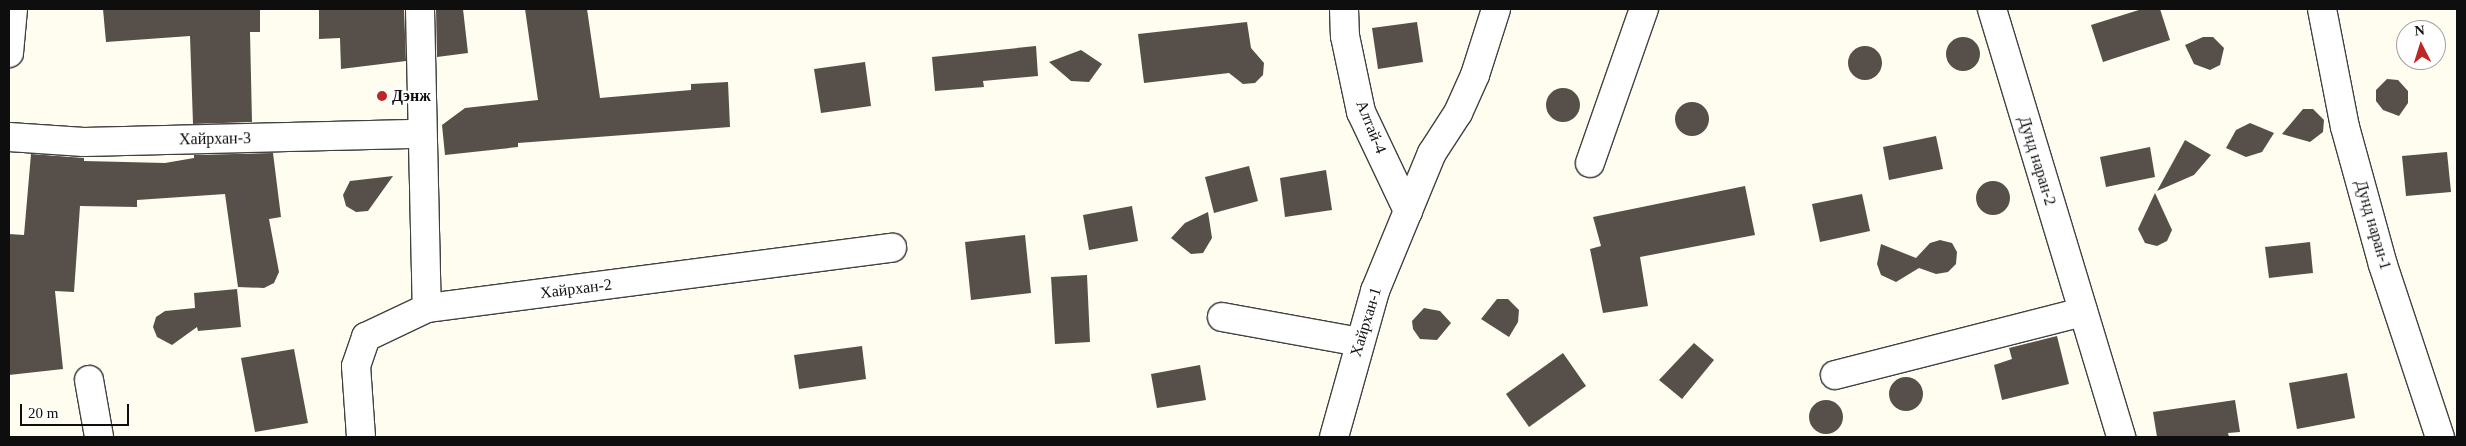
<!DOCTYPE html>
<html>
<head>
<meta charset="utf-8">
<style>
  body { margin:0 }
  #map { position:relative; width:2466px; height:446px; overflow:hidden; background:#fffdef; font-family:"Times New Roman",serif }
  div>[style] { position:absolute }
  .building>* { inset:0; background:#57504a }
  .round { border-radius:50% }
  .roads { filter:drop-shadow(1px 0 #414141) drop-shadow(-1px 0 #414141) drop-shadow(0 1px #414141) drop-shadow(0 -1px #414141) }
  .street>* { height:28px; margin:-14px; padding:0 14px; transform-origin:14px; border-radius:14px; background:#fff }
  .dots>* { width:14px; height:14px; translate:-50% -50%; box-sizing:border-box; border:2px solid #fff; border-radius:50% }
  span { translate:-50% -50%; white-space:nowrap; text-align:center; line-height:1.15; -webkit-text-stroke:5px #fff; paint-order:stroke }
  .poi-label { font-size:16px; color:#0e0e0e; font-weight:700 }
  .left { translate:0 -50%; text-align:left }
  .street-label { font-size:16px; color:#0e0e0e }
  .frame { position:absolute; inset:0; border:10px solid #0e0e0e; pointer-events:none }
  .north { position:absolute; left:2396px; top:20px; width:50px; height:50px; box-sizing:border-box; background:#fff; border:1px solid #9f9f9f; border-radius:50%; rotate:355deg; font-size:14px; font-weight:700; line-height:20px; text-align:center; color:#0e0e0e }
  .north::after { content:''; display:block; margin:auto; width:18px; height:22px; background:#c02526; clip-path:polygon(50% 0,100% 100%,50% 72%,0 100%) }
  .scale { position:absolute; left:20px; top:404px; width:109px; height:22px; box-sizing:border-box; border:2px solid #0e0e0e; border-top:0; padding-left:6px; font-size:15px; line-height:18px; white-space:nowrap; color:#0e0e0e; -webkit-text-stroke:4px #fff; paint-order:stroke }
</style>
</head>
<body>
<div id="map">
  <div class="building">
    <div style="clip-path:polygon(103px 9px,260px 9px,260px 32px,250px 32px,252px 122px,193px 124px,190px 36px,106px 42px)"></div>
    <div style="clip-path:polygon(319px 9px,404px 9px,406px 61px,341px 69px,340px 38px,319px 39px)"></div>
    <div style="clip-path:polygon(436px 9px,463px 9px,468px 53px,437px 57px)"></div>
    <div style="clip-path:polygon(525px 9px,587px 9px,600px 98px,691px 90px,691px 84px,728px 82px,730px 127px,518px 143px,518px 147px,445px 155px,442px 125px,465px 108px,538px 100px)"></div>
    <div style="clip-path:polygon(2142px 9px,2160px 9px,2170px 40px,2103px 62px,2091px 25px)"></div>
    <div style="clip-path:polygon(1247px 22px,1251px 48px,1264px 63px,1263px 75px,1255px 83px,1243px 84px,1229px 73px,1144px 83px,1138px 34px)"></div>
    <div style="clip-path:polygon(1417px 22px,1423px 62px,1378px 69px,1372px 28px)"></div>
    <div class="round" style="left:1946px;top:37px;width:34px;height:34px"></div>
    <div style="clip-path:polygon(2203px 37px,2213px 37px,2224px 48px,2220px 65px,2210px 70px,2194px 64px,2185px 45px)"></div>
    <div class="round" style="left:1848px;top:46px;width:34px;height:34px"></div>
    <div style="clip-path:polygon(1036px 46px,1038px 76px,983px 81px,984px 87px,935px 91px,932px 57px)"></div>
    <div style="clip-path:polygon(1081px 50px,1102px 64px,1089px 82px,1071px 81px,1049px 62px)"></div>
    <div style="clip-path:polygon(865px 62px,871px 106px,821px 113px,814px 69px)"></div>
    <div style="clip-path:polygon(2387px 79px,2398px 80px,2408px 91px,2408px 103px,2399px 116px,2383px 110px,2376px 101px,2376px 90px)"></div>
    <div class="round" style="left:1546px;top:88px;width:34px;height:34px"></div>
    <div class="round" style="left:1675px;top:102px;width:34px;height:34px"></div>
    <div style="clip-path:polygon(2303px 109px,2313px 109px,2324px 120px,2323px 132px,2310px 142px,2282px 134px)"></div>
    <div style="clip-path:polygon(2250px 123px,2274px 133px,2262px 152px,2246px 157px,2226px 148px,2236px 130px)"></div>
    <div style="clip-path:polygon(1936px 136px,1943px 169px,1889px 180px,1883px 147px)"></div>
    <div style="clip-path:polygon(2185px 140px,2211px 155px,2194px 175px,2157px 191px)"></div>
    <div style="clip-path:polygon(2150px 147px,2155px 177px,2106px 187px,2100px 157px)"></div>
    <div style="clip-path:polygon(2447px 152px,2451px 192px,2406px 196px,2402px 156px)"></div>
    <div style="clip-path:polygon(273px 153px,281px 217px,269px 219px,279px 272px,274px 283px,264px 288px,238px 287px,225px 194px,137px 200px,137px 207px,80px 206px,74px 292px,55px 291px,63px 369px,9px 375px,9px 234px,24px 235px,31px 154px,84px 158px,84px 161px,165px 163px,194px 158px,194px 155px)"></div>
    <div style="clip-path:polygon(1249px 166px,1258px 201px,1214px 213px,1205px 177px)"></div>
    <div style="clip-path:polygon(1326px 170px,1332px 210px,1285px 217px,1280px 178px)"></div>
    <div style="clip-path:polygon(393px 176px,368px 211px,356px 212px,346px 206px,343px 195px,350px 181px)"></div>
    <div class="round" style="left:1976px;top:181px;width:34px;height:34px"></div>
    <div style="clip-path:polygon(1745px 186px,1755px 235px,1640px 257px,1648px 306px,1603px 313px,1590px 249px,1601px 246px,1593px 217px)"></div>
    <div style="clip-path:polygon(2155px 193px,2172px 230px,2167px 241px,2157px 246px,2145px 243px,2138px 229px)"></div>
    <div style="clip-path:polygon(1862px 194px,1870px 231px,1820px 242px,1812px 204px)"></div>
    <div style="clip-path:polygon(1132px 206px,1138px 241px,1089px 250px,1083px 215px)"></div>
    <div style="clip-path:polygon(1208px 212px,1212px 238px,1203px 253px,1191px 254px,1171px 238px,1185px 223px)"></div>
    <div style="clip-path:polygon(1025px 235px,1031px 293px,971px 300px,965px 242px)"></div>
    <div style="clip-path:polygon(1940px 240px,1952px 243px,1957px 252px,1956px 264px,1948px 272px,1936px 274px,1919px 268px,1896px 282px,1881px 275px,1877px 264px,1881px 244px,1916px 258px,1930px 243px)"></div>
    <div style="clip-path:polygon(2310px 242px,2313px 273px,2269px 278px,2265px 247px)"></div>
    <div style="clip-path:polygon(1087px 275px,1090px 342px,1055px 344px,1051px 277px)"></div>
    <div style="clip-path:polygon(237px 289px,241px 327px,198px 331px,197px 327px,172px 345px,157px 337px,153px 327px,156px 317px,165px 311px,195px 308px,194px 293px)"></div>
    <div style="clip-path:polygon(1497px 299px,1508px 299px,1519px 310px,1518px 322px,1509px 337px,1481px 319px)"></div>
    <div style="clip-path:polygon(1424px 308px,1440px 311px,1451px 323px,1437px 340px,1420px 339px,1413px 329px,1412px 321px)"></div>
    <div style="clip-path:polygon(2057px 336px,2069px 384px,2002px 400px,1994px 365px,2012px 359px,2009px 348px)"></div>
    <div style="clip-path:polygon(1694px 343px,1714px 360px,1682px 399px,1659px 380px)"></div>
    <div style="clip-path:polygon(862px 346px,866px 379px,799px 389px,794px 355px)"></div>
    <div style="clip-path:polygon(294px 349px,308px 423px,255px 432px,241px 358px)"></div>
    <div style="clip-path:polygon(1563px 353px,1586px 386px,1529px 427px,1506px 394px)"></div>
    <div style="clip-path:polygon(1200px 365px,1206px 400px,1157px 408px,1151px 374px)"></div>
    <div style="clip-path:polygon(2347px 373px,2355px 418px,2297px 429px,2289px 383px)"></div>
    <div class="round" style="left:1889px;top:377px;width:34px;height:34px"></div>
    <div class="round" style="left:1809px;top:400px;width:34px;height:34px"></div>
    <div style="clip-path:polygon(2235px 400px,2240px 432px,2228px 433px,2229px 437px,2157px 437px,2153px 412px)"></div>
  </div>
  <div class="roads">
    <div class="street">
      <div style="left:420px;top:9px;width:299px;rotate:88.7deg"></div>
      <div style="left:1344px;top:9px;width:27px;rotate:88deg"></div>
      <div style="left:1345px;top:36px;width:78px;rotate:78.1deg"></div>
      <div style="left:1361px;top:112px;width:110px;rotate:64.6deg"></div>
      <div style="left:1992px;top:9px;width:447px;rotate:73.2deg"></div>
      <div style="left:2322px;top:9px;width:120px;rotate:79deg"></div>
      <div style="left:2345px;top:127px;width:143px;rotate:74.6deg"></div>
      <div style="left:2383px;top:265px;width:181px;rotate:71.7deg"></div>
      <div style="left:9px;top:53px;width:44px;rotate:-84.8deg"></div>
      <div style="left:9px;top:137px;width:75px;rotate:3.8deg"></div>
      <div style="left:84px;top:142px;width:337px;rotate:-1.4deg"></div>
      <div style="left:1590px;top:163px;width:163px;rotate:-70.7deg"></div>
      <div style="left:1222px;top:317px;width:140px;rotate:10.3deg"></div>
      <div style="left:1835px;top:375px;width:256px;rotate:-14.3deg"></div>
      <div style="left:89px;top:380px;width:58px;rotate:80deg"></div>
      <div style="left:361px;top:437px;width:71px;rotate:-94deg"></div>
      <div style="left:356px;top:366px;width:31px;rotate:-71deg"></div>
      <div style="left:366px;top:337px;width:68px;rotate:-25.4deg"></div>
      <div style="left:427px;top:308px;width:469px;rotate:-7.4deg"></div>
      <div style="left:1334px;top:437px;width:152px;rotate:-74.3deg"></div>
      <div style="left:1375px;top:291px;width:149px;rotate:-67.6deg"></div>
      <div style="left:1432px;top:153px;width:48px;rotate:-57deg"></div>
      <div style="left:1458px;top:113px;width:42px;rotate:-65.9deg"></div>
      <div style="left:1475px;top:75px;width:69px;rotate:-72.3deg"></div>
    </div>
  </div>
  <div class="dots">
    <div style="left:382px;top:96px;background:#c02526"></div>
  </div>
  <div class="poi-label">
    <span class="left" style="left:392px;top:96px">Дэнж</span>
  </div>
  <div class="street-label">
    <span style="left:1371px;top:127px;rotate:68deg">Алтай-4</span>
    <span style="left:215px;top:139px;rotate:-1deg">Хайрхан-3</span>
    <span style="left:2037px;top:161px;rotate:73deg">Дунд наран-2</span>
    <span style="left:2373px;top:225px;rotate:74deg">Дунд наран-1</span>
    <span style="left:576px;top:289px;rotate:-7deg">Хайрхан-2</span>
    <span style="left:1366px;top:322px;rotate:-73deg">Хайрхан-1</span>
  </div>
  <div class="frame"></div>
  <div class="north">N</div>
  <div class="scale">20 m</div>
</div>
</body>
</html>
